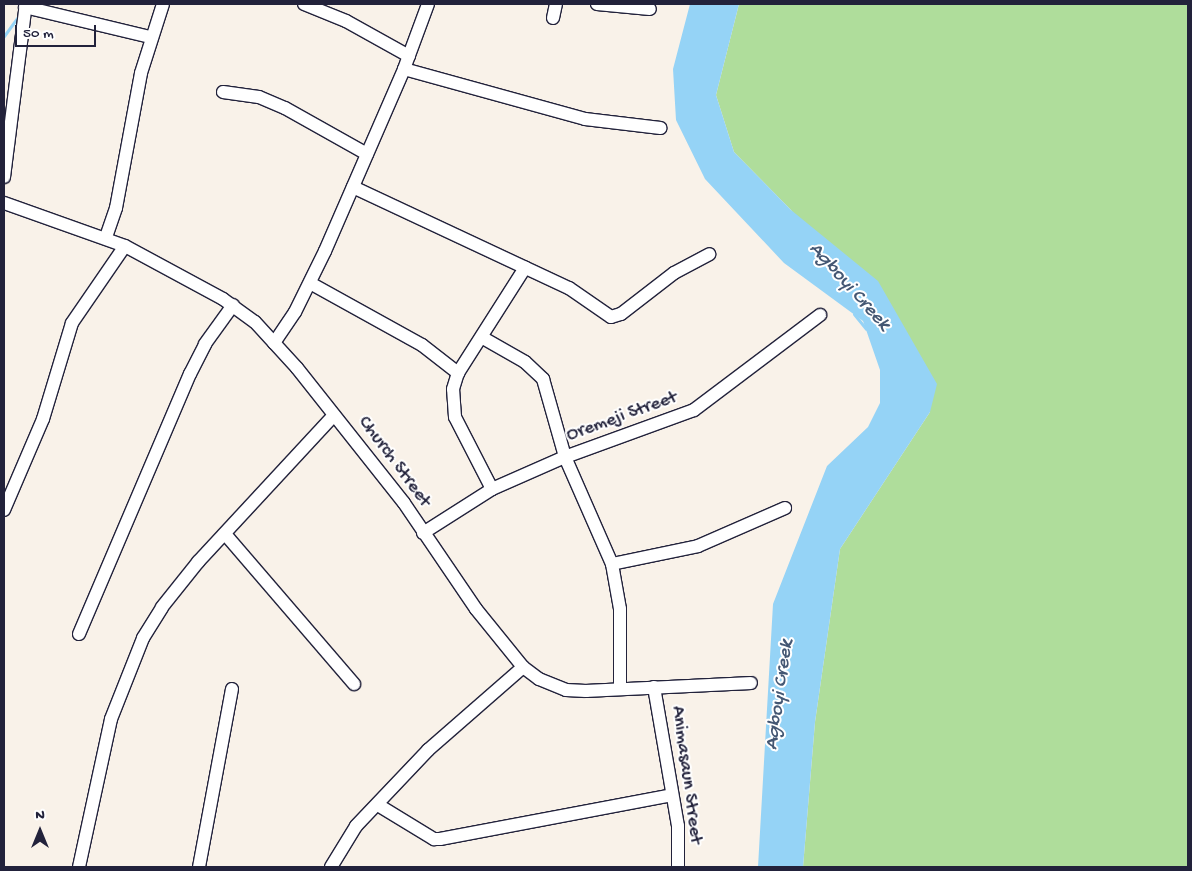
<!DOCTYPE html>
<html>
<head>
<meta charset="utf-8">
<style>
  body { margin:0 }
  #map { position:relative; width:1192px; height:871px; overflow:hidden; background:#f9f2e9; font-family:"Gochi Hand",sans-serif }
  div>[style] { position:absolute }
  .green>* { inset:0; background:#afdd9b }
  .water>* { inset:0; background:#95d3f6 }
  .stream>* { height:3px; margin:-1.5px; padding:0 1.5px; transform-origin:1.5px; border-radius:1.5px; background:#95d3f6 }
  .roads { filter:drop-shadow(1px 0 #22223b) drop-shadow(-1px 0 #22223b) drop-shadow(0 1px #22223b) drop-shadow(0 -1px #22223b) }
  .minor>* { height:12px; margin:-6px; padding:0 6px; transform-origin:6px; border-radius:6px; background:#fff }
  span { translate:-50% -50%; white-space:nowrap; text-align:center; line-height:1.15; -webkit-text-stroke:4px #fff; paint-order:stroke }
  .street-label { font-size:19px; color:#22223b }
  .water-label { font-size:20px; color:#445773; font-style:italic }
  .frame { position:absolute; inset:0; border:5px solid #22223b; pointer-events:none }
  .north { position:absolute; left:15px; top:806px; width:50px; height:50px; -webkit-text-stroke:4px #fff; paint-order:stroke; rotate:0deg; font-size:14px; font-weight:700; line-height:20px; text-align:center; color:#22223b }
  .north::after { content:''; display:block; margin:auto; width:18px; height:22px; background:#22223b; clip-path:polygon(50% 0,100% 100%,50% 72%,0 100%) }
  .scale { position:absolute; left:15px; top:25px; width:81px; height:22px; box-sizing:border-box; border:2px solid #22223b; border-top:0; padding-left:6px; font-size:15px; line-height:18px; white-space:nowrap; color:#22223b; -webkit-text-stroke:4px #fff; paint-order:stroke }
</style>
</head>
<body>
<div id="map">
  <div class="green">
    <div style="clip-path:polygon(739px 4px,1188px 4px,1188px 867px,803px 867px,815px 722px,840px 549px,930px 412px,791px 210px,734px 152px,716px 95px)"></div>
  </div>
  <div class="water">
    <div style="clip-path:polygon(690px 4px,739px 4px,716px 95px,734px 152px,791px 210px,878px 281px,937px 384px,930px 412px,840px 549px,815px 722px,803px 867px,758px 867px,773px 604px,827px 466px,868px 427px,880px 403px,880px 370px,863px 321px,784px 263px,705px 179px,676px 120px,673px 69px)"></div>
  </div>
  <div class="stream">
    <div style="left:4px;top:36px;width:27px;rotate:-54deg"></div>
    <div style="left:854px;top:314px;width:19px;rotate:51deg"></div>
  </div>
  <div class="roads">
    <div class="minor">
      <div style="left:304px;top:4px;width:45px;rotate:22deg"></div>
      <div style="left:346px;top:21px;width:72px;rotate:29.1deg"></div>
      <div style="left:597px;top:4px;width:53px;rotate:5.4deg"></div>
      <div style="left:25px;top:7px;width:129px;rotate:13.5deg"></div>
      <div style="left:553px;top:18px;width:14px;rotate:-78deg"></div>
      <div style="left:404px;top:69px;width:188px;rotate:15.4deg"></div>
      <div style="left:585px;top:119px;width:76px;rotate:6.8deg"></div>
      <div style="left:223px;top:92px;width:36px;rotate:8deg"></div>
      <div style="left:259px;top:97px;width:28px;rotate:23deg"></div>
      <div style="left:285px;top:108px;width:94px;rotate:29.3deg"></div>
      <div style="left:4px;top:177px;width:174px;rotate:-82.8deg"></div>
      <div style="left:353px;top:187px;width:238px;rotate:25.1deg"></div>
      <div style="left:569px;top:288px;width:51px;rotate:34.6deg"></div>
      <div style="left:611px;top:317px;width:10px;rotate:-17deg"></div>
      <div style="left:621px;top:314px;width:67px;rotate:-37.7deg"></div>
      <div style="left:674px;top:273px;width:40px;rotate:-28deg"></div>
      <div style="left:4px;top:203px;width:128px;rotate:19.6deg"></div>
      <div style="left:125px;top:246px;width:111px;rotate:28.4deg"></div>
      <div style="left:223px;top:299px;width:39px;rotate:36deg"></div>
      <div style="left:255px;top:322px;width:62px;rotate:47.6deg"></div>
      <div style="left:297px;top:368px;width:172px;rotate:51.6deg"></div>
      <div style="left:404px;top:503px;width:128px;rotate:55.8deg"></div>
      <div style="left:476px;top:609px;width:75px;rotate:51deg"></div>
      <div style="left:523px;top:667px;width:20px;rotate:37deg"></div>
      <div style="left:539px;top:679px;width:29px;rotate:22deg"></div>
      <div style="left:566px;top:690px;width:20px;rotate:3deg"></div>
      <div style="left:586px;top:691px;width:165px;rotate:-2.8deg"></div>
      <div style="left:106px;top:237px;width:31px;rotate:-71deg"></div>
      <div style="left:116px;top:208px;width:137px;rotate:-79.5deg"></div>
      <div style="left:141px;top:73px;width:72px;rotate:-72.3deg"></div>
      <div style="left:310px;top:283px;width:128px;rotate:29deg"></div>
      <div style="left:422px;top:345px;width:46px;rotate:37.9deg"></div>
      <div style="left:483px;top:338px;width:48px;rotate:29.7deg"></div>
      <div style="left:525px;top:362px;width:25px;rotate:43deg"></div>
      <div style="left:543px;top:379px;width:81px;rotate:74.2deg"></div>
      <div style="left:565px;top:457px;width:117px;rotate:66.3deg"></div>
      <div style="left:612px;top:564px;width:46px;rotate:79.9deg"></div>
      <div style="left:620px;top:609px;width:80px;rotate:90deg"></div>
      <div style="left:274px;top:343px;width:37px;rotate:-56deg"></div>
      <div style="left:295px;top:312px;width:68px;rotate:-63.8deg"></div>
      <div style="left:325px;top:251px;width:198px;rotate:-66.5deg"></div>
      <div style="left:404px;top:69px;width:69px;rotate:-69.7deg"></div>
      <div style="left:492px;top:489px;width:81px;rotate:-117.2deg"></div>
      <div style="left:455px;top:417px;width:28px;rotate:-94deg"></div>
      <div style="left:453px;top:389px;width:17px;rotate:-73deg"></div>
      <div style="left:458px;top:373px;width:125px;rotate:-57.5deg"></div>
      <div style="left:4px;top:510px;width:99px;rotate:-66.8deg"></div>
      <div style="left:43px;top:419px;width:100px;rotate:-73.2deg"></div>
      <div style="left:72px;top:323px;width:93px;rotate:-55.5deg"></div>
      <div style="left:423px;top:533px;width:82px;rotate:-32.5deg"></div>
      <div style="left:492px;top:489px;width:80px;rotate:-23.7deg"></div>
      <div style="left:565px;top:457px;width:137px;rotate:-20deg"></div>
      <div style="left:694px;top:410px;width:158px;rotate:-37deg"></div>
      <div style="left:225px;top:534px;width:198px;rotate:49.3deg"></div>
      <div style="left:612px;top:564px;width:88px;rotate:-11.8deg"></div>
      <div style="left:698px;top:546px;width:95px;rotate:-23.6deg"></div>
      <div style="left:79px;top:634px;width:283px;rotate:-66.9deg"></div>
      <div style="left:190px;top:374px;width:34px;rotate:-63deg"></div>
      <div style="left:205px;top:344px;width:48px;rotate:-54.3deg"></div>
      <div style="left:654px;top:687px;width:141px;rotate:80.2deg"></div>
      <div style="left:678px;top:826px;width:41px;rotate:90deg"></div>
      <div style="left:378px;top:805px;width:66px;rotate:31.3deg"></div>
      <div style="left:434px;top:839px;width:6px"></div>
      <div style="left:440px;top:839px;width:236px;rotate:-10.7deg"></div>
      <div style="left:79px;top:867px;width:151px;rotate:-77.8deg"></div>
      <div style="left:111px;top:719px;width:87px;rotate:-68.4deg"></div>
      <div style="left:143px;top:638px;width:36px;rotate:-58deg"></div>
      <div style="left:162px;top:607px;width:58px;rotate:-51.3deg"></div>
      <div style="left:198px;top:562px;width:200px;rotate:-47.2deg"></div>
      <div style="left:199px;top:867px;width:181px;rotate:-79.5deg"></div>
      <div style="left:331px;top:867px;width:48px;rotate:-58.6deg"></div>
      <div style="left:356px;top:826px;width:105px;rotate:-46.5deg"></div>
      <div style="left:428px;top:750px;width:126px;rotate:-41.1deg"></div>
    </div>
  </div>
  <div class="street-label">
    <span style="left:622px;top:417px;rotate:-20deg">Oremeji Street</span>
    <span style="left:394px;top:462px;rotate:53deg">Church Street</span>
    <span style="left:686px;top:775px;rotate:82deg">Animasaun Street</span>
  </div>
  <div class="water-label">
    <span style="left:849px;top:287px;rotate:48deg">Agboyi Creek</span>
    <span style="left:780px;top:695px;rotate:-82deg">Agboyi Creek</span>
  </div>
  <div class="frame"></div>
  <div class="north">N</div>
  <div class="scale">50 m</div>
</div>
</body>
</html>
